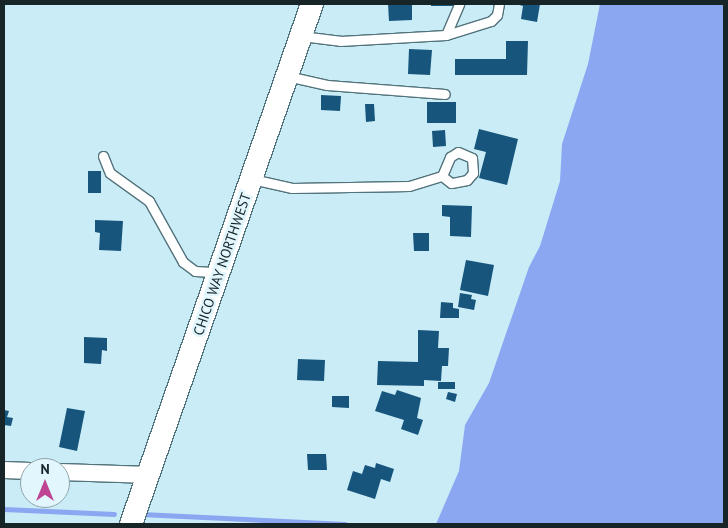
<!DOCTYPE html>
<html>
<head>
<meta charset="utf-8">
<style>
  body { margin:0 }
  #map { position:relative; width:728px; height:528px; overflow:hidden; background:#c9ecf6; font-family:"PT Sans",sans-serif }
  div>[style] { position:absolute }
  .water>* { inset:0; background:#8ba7f2 }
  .stream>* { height:4.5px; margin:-2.25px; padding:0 2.25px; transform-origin:2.25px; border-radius:2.25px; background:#8ba7f2 }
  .building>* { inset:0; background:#17557d }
  .roads { filter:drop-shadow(1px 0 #53737c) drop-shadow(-1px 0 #53737c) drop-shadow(0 1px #53737c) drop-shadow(0 -1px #53737c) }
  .service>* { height:9px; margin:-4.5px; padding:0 4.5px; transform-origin:4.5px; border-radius:4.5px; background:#fff }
  .minor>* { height:16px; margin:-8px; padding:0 8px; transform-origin:8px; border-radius:8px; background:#fff }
  .secondary>* { height:22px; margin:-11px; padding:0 11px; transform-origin:11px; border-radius:11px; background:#fff }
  span { translate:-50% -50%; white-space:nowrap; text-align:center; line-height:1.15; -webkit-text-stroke:5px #e1f7fd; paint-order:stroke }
  .street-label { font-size:14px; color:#172529 }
  .frame { position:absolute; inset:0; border:5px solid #172529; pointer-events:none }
  .north { position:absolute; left:20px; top:458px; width:50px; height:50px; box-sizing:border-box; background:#e1f7fd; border:1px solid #90a3a8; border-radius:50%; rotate:0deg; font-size:14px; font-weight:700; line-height:20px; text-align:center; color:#172529 }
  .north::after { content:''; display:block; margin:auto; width:18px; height:22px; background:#bf4393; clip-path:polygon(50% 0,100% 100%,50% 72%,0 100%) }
</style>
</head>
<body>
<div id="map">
  <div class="water">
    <div style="clip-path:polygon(600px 4px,724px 4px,724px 524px,436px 524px,459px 471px,465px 425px,489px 383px,529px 267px,540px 246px,560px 181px,562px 144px,588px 64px)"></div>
  </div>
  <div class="stream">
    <div style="left:4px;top:509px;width:110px;rotate:2.6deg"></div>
    <div style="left:141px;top:514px;width:204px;rotate:2.8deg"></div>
  </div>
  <div class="building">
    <div style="clip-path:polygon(388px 4px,412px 4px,412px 20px,389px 21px)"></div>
    <div style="clip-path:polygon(431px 4px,454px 4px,453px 6px,431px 6px)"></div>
    <div style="clip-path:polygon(516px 4px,540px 4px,537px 22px,521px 19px,523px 6px)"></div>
    <div style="clip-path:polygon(506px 41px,528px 41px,527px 75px,455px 75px,455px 59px,506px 59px)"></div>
    <div style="clip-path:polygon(409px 49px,432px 50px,430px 75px,408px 74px)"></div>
    <div style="clip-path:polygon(321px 95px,341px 96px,340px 111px,321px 110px)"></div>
    <div style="clip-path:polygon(427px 102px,456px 102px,456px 123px,427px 123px)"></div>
    <div style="clip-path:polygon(365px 104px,374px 104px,375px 121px,366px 122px)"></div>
    <div style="clip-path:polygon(479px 129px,518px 139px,507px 185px,479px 178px,486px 152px,474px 149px)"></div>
    <div style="clip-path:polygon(445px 130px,446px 146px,433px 147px,432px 131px)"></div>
    <div style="clip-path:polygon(88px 171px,101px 171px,101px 193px,88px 193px)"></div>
    <div style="clip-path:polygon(442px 205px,472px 206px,471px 237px,450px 236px,450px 217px,442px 216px)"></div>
    <div style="clip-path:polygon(95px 220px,123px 221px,121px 251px,99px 250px,100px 233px,95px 232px)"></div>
    <div style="clip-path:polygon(413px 233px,429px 233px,429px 251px,414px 251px)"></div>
    <div style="clip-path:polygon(466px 260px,494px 265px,488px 296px,460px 290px)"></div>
    <div style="clip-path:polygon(460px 293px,472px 295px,471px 299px,476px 300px,474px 310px,458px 307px)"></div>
    <div style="clip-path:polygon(441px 302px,453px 303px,453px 308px,459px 309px,459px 318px,440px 318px)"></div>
    <div style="clip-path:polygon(418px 330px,439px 331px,438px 348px,449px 348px,448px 366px,442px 366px,441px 381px,424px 380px,424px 386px,377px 385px,378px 361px,418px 362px)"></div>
    <div style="clip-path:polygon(84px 337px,107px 338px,107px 351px,102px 350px,101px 364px,84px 363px)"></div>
    <div style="clip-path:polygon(298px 359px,325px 360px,324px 381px,297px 380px)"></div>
    <div style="clip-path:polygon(438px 382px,455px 382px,455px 389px,438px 389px)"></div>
    <div style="clip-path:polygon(397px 390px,421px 398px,417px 418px,423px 420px,418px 435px,401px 429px,404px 420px,375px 411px,382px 391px,395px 395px)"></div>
    <div style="clip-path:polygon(448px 392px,457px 394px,455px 402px,446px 399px)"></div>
    <div style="clip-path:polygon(332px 396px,349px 396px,349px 408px,332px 407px)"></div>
    <div style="clip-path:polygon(67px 408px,85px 411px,77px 451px,59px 447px)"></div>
    <div style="clip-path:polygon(4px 410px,9px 411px,7px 417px,13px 418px,11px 426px,4px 425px)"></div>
    <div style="clip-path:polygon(307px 454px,326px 454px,327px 470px,308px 470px)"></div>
    <div style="clip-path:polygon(376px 463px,394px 469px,390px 482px,381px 479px,375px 499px,347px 490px,353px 471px,362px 474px,365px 465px,375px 468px)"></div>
  </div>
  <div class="roads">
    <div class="service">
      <div style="left:446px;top:35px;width:34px;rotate:-67deg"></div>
      <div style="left:301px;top:36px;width:39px;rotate:7deg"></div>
      <div style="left:340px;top:41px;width:106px;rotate:-3.2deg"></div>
      <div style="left:446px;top:35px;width:47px;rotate:-17.3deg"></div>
      <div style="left:491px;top:21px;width:8px;rotate:-45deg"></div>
      <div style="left:497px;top:15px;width:11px;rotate:-80deg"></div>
      <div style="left:287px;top:76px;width:41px;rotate:12.7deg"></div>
      <div style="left:327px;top:85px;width:118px;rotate:4.4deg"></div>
      <div style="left:103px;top:156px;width:18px;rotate:68deg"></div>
      <div style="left:110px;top:173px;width:48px;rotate:35.7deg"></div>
      <div style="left:149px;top:201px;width:70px;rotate:60.9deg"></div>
      <div style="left:183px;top:262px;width:15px;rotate:37deg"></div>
      <div style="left:195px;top:271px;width:22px;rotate:3deg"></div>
      <div style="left:252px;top:179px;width:41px;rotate:12.7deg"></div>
      <div style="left:292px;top:188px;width:117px;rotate:-1deg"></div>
      <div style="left:409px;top:186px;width:34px;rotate:-17deg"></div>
      <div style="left:442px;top:176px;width:21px;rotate:-67deg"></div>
      <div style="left:450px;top:157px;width:9px;rotate:-32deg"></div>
      <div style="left:458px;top:152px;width:15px;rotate:23deg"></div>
      <div style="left:472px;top:158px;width:15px;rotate:86deg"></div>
      <div style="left:473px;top:173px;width:9px;rotate:131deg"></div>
      <div style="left:467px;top:180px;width:16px;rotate:169deg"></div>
      <div style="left:451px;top:183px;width:11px;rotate:-142deg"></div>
    </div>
    <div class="minor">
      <div style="left:4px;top:470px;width:26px;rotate:2deg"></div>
      <div style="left:60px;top:472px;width:90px;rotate:1.9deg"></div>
    </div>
    <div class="secondary">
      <div style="left:131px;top:524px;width:551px;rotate:-70.81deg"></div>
    </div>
  </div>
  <div class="street-label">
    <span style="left:222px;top:264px;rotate:-71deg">CHICO WAY NORTHWEST</span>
  </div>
  <div class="frame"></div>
  <div class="north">N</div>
</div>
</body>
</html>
